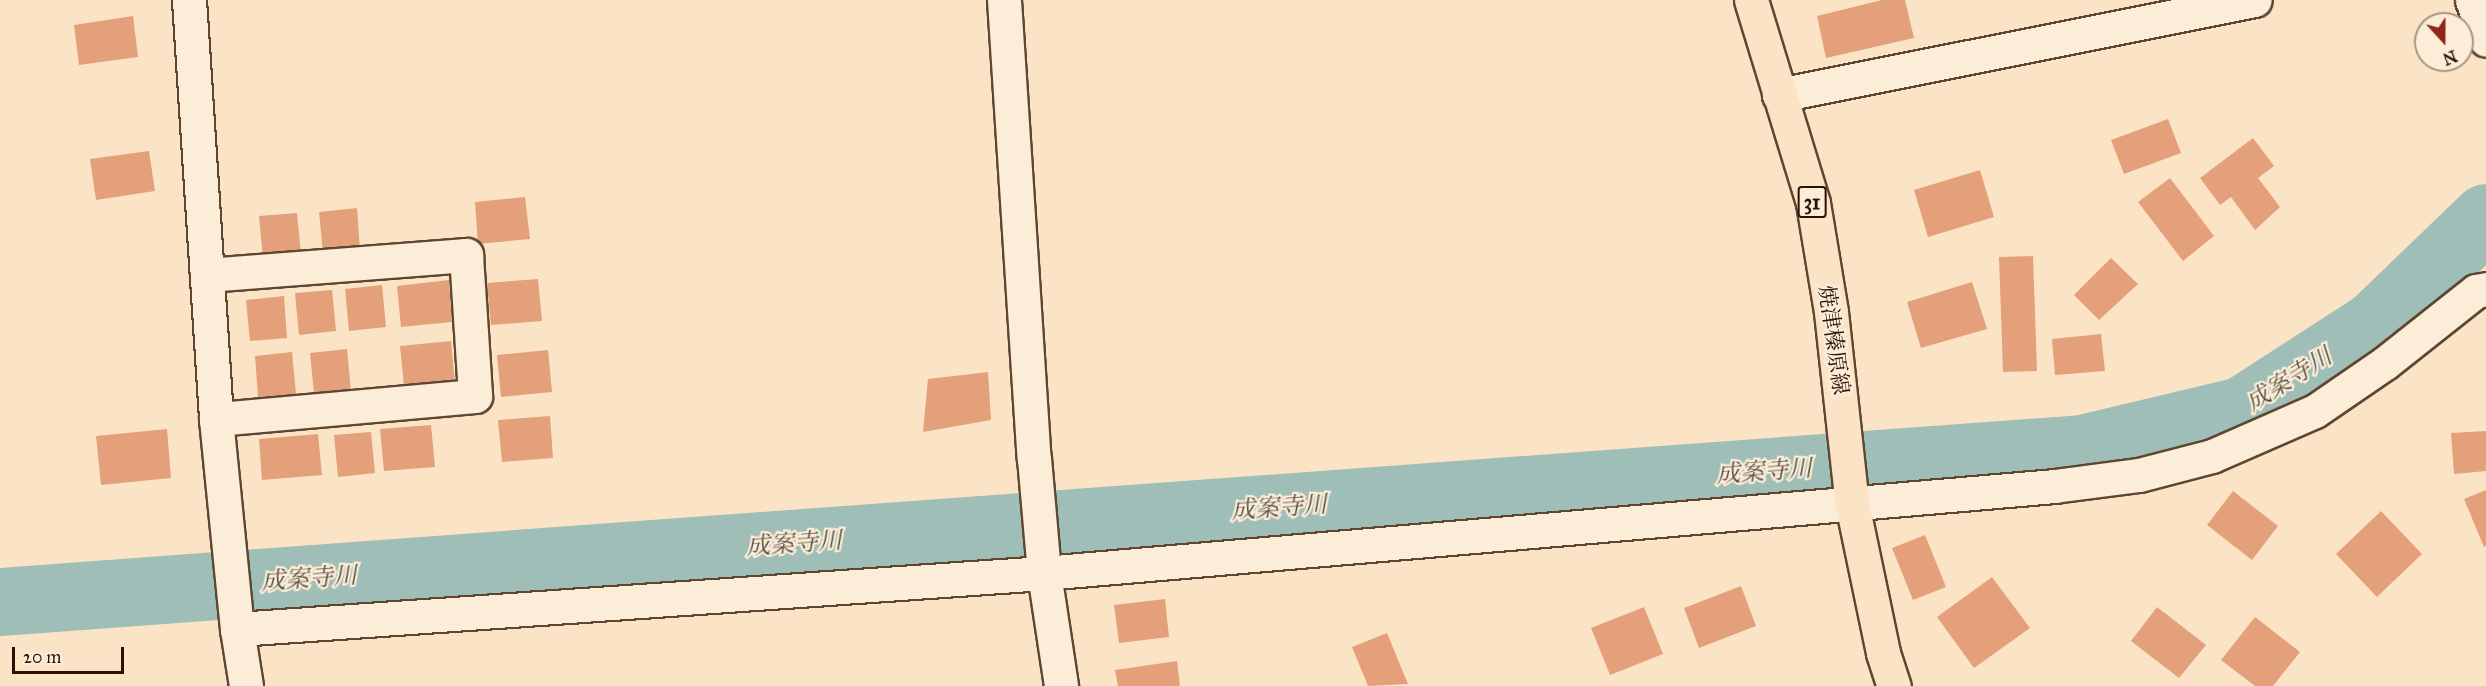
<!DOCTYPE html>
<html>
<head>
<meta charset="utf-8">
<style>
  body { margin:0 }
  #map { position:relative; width:2486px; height:686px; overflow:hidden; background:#fbe4c5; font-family:"IM FELL Great Primer","Noto Serif JP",serif }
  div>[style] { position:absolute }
  .river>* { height:68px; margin:-34px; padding:0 34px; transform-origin:34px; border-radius:34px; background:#9fbeb7 }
  .building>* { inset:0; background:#e4a07a }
  .roads { filter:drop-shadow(2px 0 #5e4631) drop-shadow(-2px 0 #5e4631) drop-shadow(0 2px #5e4631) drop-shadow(0 -2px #5e4631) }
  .minor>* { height:33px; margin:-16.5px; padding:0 16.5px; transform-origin:16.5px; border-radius:16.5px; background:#fcedd9 }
  .major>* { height:33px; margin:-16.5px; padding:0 16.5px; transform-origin:16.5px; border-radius:16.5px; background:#fbe4c5 }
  span { translate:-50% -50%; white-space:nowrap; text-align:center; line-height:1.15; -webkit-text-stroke:4.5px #fcedd9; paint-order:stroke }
  .shield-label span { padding:2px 4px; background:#fcedd9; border:2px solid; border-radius:4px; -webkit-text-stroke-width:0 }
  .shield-label { font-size:21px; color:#2a1100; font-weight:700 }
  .street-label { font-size:22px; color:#2a1100 }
  .water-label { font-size:24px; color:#534e40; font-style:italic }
  .north { position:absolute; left:2414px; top:12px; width:60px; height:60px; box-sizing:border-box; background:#fcedd9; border:2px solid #a89582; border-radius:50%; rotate:159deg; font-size:16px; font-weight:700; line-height:24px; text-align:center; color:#2a1100 }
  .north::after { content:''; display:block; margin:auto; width:21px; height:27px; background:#8f2418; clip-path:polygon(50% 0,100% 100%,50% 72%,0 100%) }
  .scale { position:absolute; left:12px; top:647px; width:112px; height:27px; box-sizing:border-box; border:3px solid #2a1100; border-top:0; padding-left:8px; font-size:18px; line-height:21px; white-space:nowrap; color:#2a1100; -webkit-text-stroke:4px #fcedd9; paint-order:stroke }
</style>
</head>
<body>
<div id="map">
  <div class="river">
    <div style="left:0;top:602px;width:2088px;rotate:-4.2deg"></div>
    <div style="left:2082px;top:449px;width:164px;rotate:-13.4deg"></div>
    <div style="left:2242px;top:411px;width:158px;rotate:-32.9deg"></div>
    <div style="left:2375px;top:325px;width:154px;rotate:-43.9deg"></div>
  </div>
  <div class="building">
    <div style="clip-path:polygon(1882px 0,1905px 0,1914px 38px,1826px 58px,1817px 16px)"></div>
    <div style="clip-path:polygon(133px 16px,138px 57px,79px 65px,74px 25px)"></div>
    <div style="clip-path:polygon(2168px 119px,2181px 153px,2124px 174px,2111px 140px)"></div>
    <div style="clip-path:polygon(2253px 138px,2274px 166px,2258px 178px,2280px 207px,2255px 230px,2231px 197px,2220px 205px,2200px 178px)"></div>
    <div style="clip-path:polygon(149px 151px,155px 191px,96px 200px,90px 159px)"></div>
    <div style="clip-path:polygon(1980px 170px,1994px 217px,1928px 237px,1914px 190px)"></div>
    <div style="clip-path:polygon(2170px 178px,2214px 236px,2183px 261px,2138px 202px)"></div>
    <div style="clip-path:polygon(525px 197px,530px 239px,478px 244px,475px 202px)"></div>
    <div style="clip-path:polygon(357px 208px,360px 250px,323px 253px,319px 212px)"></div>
    <div style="clip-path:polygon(297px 213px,301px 254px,263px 258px,259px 216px)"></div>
    <div style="clip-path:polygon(2033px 256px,2037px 371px,2003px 372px,1999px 257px)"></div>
    <div style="clip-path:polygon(2111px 258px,2138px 284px,2099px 320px,2074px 295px)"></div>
    <div style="clip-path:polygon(538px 279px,542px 321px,491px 325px,487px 283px)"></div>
    <div style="clip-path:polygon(449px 280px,452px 322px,401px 327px,397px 286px)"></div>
    <div style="clip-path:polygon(1972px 282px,1987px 329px,1921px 348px,1907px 302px)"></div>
    <div style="clip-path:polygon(382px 285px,386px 327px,349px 331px,345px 289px)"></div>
    <div style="clip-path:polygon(332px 290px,336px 331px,299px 335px,295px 293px)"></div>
    <div style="clip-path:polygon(284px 296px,287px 338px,250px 341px,246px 300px)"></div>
    <div style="clip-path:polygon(2101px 334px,2105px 371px,2055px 375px,2052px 339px)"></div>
    <div style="clip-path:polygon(451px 341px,455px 383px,404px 387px,400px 346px)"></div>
    <div style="clip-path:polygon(347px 349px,351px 391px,314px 394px,310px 353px)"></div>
    <div style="clip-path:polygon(548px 350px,552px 392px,501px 397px,497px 355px)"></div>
    <div style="clip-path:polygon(292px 352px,296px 394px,258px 397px,255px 356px)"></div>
    <div style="clip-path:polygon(988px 372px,991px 420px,923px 432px,928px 379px)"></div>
    <div style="clip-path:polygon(550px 416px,553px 458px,502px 462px,498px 420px)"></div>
    <div style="clip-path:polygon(431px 425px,435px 467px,384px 471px,380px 429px)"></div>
    <div style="clip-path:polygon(167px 429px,171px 478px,101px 485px,96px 436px)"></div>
    <div style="clip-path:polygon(2486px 431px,2486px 471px,2454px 474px,2451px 433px)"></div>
    <div style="clip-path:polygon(371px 432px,375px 473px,338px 477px,334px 435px)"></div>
    <div style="clip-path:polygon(318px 434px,322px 475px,262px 480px,259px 439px)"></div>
    <div style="clip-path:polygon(2486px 490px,2486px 546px,2484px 547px,2464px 499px)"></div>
    <div style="clip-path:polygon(2233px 491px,2278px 526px,2252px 560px,2207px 525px)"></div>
    <div style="clip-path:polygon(2381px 511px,2422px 554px,2377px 597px,2336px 554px)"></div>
    <div style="clip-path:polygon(1925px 535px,1946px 587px,1913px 600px,1892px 548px)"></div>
    <div style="clip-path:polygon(1992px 577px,2030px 628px,1974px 668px,1937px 617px)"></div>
    <div style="clip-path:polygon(1741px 586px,1756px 626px,1699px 648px,1684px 608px)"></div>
    <div style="clip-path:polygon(1165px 599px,1169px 637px,1119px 643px,1114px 605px)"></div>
    <div style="clip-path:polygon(1644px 607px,1663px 654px,1610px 675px,1591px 628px)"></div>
    <div style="clip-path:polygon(2157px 607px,2206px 645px,2179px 678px,2131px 641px)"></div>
    <div style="clip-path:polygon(2255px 617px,2300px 652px,2273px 686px,2255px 686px,2221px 660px)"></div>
    <div style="clip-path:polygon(1387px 633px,1408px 684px,1368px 686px,1352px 647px)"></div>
    <div style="clip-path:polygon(1177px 661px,1180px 686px,1118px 686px,1115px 670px)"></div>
  </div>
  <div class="roads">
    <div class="minor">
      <div style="left:189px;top:0;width:420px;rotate:86.3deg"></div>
      <div style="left:216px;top:419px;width:211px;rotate:84.3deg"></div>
      <div style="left:237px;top:629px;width:58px;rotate:81deg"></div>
      <div style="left:1004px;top:0;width:459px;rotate:86.3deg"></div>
      <div style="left:1034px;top:458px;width:115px;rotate:85deg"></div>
      <div style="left:1044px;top:573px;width:114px;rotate:81.4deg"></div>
      <div style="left:2472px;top:0;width:42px;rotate:70.7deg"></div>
      <div style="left:1779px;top:95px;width:485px;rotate:-11.3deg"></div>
      <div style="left:207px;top:275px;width:260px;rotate:-4.4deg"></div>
      <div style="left:466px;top:255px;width:141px;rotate:86.3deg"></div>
      <div style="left:475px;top:396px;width:260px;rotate:174.9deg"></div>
      <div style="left:237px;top:629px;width:809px;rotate:-3.97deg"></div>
      <div style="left:1044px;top:573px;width:1014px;rotate:-4.92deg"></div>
      <div style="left:2054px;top:486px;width:86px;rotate:-7.4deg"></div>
      <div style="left:2139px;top:475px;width:75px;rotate:-14.6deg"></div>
      <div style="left:2212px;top:456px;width:112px;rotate:-23.6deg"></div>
      <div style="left:2315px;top:411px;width:85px;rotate:-34.4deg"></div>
      <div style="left:2385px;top:363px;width:116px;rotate:-38.4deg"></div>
      <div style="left:2476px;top:291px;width:10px;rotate:-11deg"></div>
    </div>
    <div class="major">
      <div style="left:1751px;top:0;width:212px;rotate:73deg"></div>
      <div style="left:1813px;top:203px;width:110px;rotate:80.6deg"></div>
      <div style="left:1831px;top:312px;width:193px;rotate:83.8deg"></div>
      <div style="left:1852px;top:504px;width:152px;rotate:78.2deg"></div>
      <div style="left:1883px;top:653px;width:35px;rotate:72deg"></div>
    </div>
  </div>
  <div class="shield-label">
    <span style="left:1812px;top:202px">31</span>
  </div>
  <div class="street-label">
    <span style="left:1834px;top:340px;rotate:82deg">焼津榛原線</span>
  </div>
  <div class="water-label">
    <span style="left:2289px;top:380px;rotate:-32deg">成案寺川</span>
    <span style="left:1764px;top:472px;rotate:-4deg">成案寺川</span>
    <span style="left:1279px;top:508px;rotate:-4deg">成案寺川</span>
    <span style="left:794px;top:544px;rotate:-4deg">成案寺川</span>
    <span style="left:309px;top:579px;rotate:-4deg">成案寺川</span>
  </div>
  <div class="north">N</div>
  <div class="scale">20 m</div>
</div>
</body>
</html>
